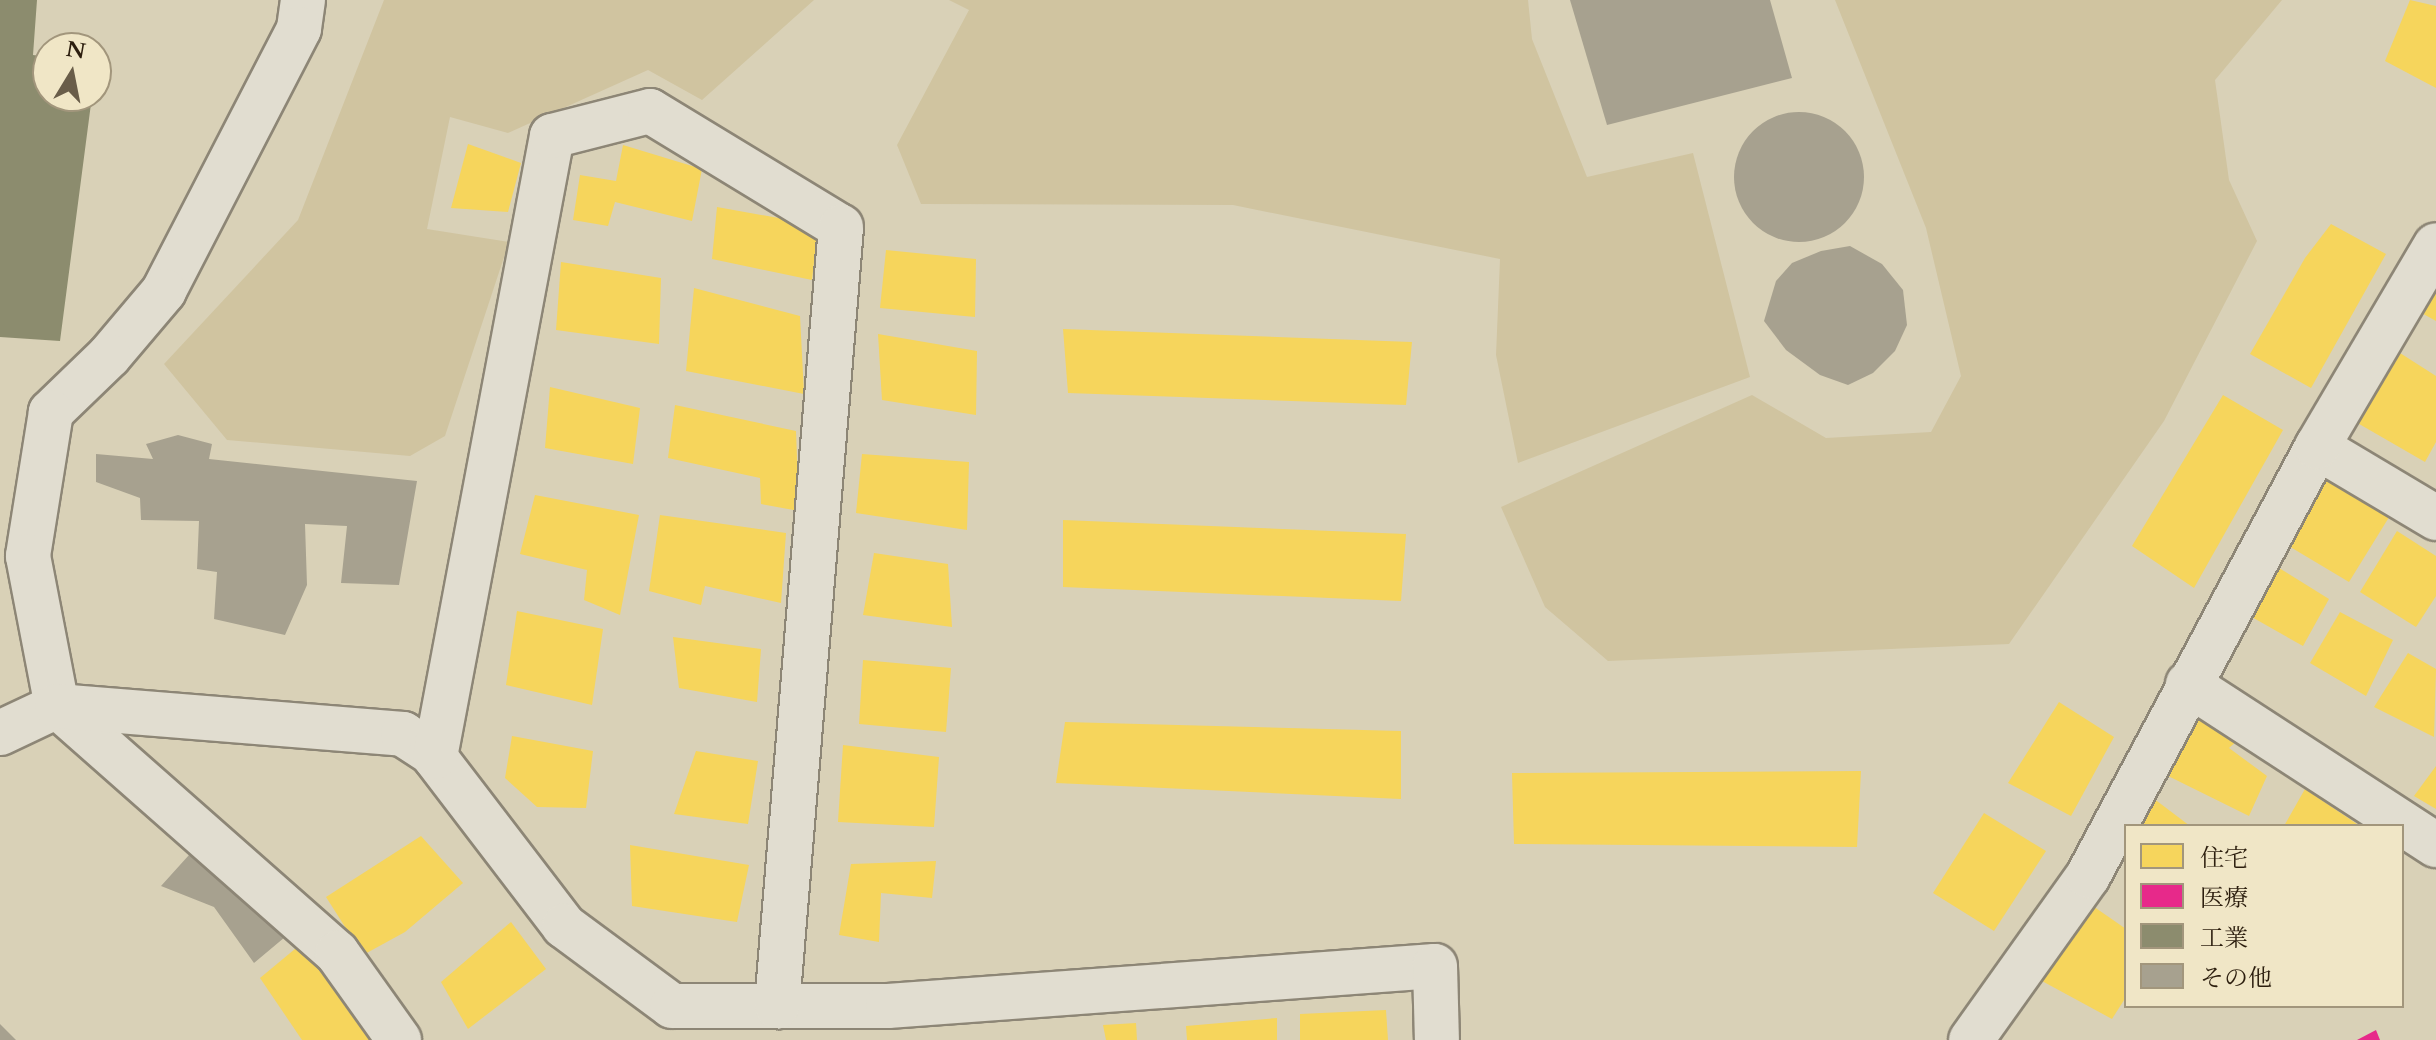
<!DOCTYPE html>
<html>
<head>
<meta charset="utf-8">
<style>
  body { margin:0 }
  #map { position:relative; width:2436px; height:1040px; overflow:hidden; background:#d9d1b7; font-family:Cardo,"Noto Serif JP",serif }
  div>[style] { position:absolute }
  .green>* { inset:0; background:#d0c4a0 }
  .homes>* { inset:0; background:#f6d55c }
  .health>* { inset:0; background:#e7298a }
  .industry>* { inset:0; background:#8c8c6e }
  .building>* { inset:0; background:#a7a18f }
  .round { border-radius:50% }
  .roads { filter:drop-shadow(2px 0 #8d8676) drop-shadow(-2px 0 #8d8676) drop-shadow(0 2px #8d8676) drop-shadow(0 -2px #8d8676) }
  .minor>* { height:44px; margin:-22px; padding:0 22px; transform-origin:22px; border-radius:22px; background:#e1ddd0 }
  span { translate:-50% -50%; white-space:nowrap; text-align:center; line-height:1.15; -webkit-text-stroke:8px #f0e6c6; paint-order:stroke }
  .legend { position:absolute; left:2124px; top:824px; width:280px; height:184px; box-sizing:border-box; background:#f0e6c6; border:2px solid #a2967c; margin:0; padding:10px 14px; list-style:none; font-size:24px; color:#2c1e0e }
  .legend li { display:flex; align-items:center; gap:16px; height:40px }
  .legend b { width:40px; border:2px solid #a2967c }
  .north { position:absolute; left:32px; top:32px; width:80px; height:80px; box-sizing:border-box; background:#f0e6c6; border:2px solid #a2967c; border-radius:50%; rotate:10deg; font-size:22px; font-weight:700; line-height:32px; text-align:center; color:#2c1e0e }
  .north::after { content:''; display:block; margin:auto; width:28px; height:36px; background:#695d49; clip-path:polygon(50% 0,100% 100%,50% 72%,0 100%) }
</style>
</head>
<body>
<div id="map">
  <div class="green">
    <div style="clip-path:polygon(384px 0,814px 0,702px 100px,648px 70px,508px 133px,450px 117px,427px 229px,509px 242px,445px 436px,410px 456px,227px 440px,164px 364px,298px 220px)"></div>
    <div style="clip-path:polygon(949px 0,1528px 0,1532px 39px,1587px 177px,1693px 153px,1750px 377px,1518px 463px,1496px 355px,1500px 259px,1233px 205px,921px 204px,897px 145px,969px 10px)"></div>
    <div style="clip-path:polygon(1835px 0,2282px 0,2215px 80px,2229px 180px,2257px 241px,2164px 421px,2009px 644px,1608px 661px,1545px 607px,1501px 507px,1752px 395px,1826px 438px,1931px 432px,1961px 376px,1926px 228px)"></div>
  </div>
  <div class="homes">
    <div style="clip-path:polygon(2410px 0,2436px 6px,2436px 88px,2385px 61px)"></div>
    <div style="clip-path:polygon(468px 144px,521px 163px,508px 212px,451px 208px)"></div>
    <div style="clip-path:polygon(623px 145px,702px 169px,692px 221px,615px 202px,608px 226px,573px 220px,580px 175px,616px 181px)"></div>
    <div style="clip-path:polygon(717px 207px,818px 225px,812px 280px,712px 259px)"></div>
    <div style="clip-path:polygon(2331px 224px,2386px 254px,2311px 388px,2250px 354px,2305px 258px)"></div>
    <div style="clip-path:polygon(886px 250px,976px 259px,975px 317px,880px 308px)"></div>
    <div style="clip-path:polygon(561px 262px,661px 278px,659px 344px,556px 330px)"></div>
    <div style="clip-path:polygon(2436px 280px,2436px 321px,2418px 311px)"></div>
    <div style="clip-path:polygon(694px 288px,800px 316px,804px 394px,686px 371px)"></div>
    <div style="clip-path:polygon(1063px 329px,1412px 342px,1406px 405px,1068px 393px)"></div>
    <div style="clip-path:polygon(878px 334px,977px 351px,976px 415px,882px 400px)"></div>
    <div style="clip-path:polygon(2400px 353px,2436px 376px,2436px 442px,2425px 462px,2354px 421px)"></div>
    <div style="clip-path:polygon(550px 387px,640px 408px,633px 464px,545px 448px)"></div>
    <div style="clip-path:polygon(2223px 395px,2283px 430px,2194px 588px,2132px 546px)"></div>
    <div style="clip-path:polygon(675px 405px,796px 431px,799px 511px,761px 504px,760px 478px,668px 458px)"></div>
    <div style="clip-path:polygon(862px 454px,969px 462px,967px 530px,856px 513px)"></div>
    <div style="clip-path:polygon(2322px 475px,2391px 514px,2349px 582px,2287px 545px)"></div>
    <div style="clip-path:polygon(535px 495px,639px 515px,620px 615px,584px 600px,587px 570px,520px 554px)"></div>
    <div style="clip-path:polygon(660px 515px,786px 533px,781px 603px,705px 586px,701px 605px,649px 591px)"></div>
    <div style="clip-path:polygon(1063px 520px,1406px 534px,1401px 601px,1063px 587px)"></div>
    <div style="clip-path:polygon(2397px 531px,2436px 556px,2436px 596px,2416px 627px,2360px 592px)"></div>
    <div style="clip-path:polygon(874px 553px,948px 564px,952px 627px,863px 615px)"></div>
    <div style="clip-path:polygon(2279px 568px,2329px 599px,2303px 646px,2250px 616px)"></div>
    <div style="clip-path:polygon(517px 611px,603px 629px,592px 705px,506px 685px)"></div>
    <div style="clip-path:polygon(2340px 612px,2393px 640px,2366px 696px,2310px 663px)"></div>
    <div style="clip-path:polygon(673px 637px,761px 649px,757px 702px,679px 688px)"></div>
    <div style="clip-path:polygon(2408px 653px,2436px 669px,2434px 737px,2374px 707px)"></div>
    <div style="clip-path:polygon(863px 660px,951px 668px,946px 732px,859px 724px)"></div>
    <div style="clip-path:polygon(2059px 702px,2114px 737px,2071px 816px,2008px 783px)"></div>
    <div style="clip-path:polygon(2195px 715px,2238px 740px,2229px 748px,2267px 776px,2249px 816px,2162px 773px)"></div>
    <div style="clip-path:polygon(1065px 722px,1401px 731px,1401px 799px,1056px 783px)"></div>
    <div style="clip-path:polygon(512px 736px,593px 751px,586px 808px,537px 807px,505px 778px)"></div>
    <div style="clip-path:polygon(843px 745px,939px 757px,934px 827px,838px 822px)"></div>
    <div style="clip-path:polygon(696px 751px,758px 761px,748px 824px,674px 814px)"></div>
    <div style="clip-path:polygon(2436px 766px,2436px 809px,2414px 796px)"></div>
    <div style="clip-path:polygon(1861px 771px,1857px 847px,1514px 844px,1512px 773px)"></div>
    <div style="clip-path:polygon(2305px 789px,2360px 826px,2284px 826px)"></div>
    <div style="clip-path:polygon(2149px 795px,2190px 826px,2133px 826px)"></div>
    <div style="clip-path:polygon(1984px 813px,2046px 851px,1994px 931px,1933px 893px)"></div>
    <div style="clip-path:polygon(421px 836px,463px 883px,405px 932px,363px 955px,326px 897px)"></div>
    <div style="clip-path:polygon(630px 845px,749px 865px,737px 922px,632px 906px)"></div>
    <div style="clip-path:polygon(936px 861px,932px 898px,881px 893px,879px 942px,839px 935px,851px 864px)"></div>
    <div style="clip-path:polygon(2090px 904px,2126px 929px,2126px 997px,2112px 1019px,2042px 981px)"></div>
    <div style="clip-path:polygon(511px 922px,546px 969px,468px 1029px,441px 982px)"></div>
    <div style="clip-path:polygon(307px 939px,372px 1040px,302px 1040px,260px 978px)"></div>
    <div style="clip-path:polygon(1386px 1010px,1388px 1040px,1300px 1040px,1300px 1014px)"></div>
    <div style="clip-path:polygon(1277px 1018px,1277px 1040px,1187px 1040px,1186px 1026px)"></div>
    <div style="clip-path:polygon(1136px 1023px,1137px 1040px,1106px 1040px,1103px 1025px)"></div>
  </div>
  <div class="health">
    <div style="clip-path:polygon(2376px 1030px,2380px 1040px,2357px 1040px)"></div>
  </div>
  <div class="industry">
    <div style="clip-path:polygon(0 0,37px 0,33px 55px,48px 57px,48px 96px,92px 96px,60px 341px,0 337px)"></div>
  </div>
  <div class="building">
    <div style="clip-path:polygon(1570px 0,1770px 0,1792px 78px,1607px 125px)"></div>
    <div class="round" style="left:1734px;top:112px;width:130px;height:130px"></div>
    <div style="clip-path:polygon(1850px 246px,1882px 264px,1903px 290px,1907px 325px,1895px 351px,1873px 373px,1848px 385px,1820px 375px,1786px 350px,1764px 321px,1776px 281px,1792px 263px,1821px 251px)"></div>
    <div style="clip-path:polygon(178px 435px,212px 444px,209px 459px,417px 481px,399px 585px,341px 583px,347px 526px,305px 524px,307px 585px,285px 635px,214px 619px,217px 572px,197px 569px,199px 521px,141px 520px,140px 498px,96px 482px,96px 454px,153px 459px,146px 444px)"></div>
    <div style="clip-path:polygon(189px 855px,233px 885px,291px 932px,254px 963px,214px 907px,161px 886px)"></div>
    <div style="clip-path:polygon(0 1024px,16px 1040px,0 1040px)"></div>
  </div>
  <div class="roads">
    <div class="minor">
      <div style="left:303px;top:0;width:29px;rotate:98deg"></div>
      <div style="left:299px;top:29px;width:295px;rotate:117.3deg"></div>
      <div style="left:164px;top:291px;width:85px;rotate:130.2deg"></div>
      <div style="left:109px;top:356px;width:81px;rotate:136deg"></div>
      <div style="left:51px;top:412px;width:146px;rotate:99.1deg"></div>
      <div style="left:28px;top:556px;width:153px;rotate:79.1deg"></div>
      <div style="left:57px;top:706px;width:373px;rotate:41.4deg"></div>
      <div style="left:337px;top:953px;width:107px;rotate:54.5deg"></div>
      <div style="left:2317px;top:447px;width:139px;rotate:30.8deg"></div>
      <div style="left:2188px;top:684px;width:296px;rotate:33deg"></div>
      <div style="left:0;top:733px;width:63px;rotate:-25.3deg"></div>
      <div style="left:57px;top:706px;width:347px;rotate:4.6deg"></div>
      <div style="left:403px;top:734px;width:33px;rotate:33deg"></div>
      <div style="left:431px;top:752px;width:219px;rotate:52.6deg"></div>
      <div style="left:564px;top:926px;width:134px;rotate:36.5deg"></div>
      <div style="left:672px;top:1006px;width:216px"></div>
      <div style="left:888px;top:1006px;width:548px;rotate:-4.18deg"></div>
      <div style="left:1435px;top:966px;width:74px;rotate:88.5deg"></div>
      <div style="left:435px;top:757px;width:632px;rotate:-79.33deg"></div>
      <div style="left:552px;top:136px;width:101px;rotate:-14.3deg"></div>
      <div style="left:650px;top:111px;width:223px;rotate:31.3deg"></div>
      <div style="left:841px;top:227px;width:782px;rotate:94.7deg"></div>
      <div style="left:1971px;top:1040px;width:201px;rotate:-54.5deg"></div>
      <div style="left:2088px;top:876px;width:486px;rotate:-61.9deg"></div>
      <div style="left:2317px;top:447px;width:234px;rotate:-59.5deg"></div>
    </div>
  </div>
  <ul class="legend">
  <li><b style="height:22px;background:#f6d55c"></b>住宅</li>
  <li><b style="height:22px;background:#e7298a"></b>医療</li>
  <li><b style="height:22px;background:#8c8c6e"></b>工業</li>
  <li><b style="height:22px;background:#a7a18f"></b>その他</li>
  </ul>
  <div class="north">N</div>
</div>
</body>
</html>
